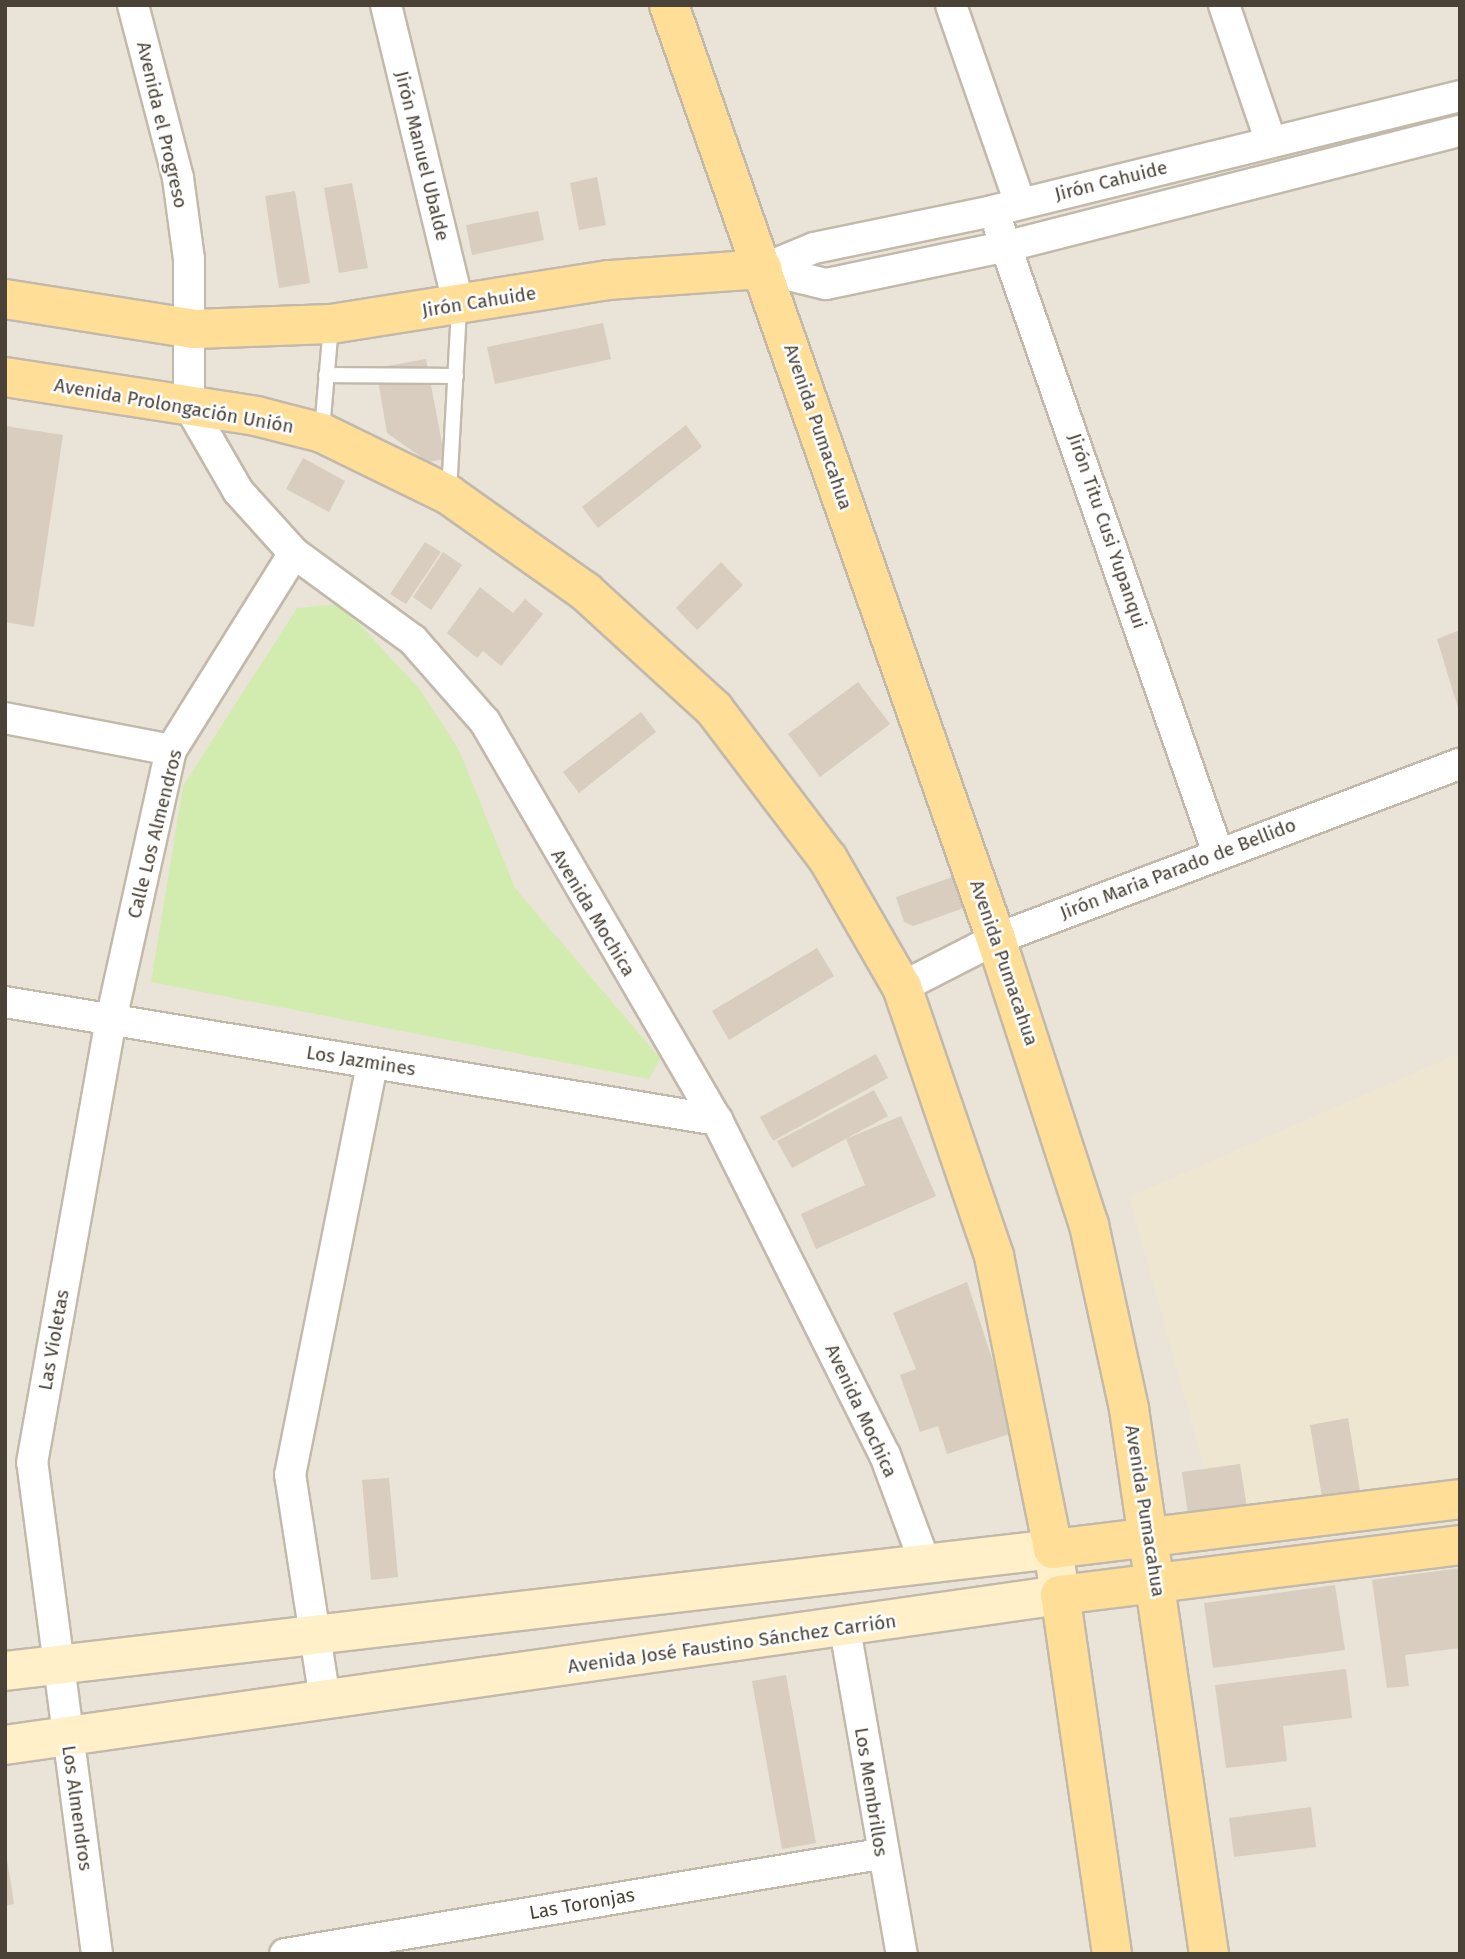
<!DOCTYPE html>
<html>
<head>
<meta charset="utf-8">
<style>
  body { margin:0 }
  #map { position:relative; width:1465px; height:1959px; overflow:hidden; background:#f5f1e9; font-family:"Fira Sans",sans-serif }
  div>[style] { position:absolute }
  .residential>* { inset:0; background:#eae3d7 }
  .education>* { inset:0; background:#efe6d2 }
  .green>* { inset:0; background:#d2ecb0 }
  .building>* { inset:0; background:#d8cdbe }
  .roads { filter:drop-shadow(2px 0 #c2b9ab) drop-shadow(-2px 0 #c2b9ab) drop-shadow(0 2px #c2b9ab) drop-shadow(0 -2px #c2b9ab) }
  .service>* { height:14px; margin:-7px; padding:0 7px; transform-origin:7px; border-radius:7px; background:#fff }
  .minor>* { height:30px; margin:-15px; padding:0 15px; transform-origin:15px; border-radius:15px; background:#fff }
  .secondary>* { height:38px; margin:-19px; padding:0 19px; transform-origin:19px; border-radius:19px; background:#fff0c9 }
  .primary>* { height:38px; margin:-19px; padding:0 19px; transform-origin:19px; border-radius:19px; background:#ffdf98 }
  span { translate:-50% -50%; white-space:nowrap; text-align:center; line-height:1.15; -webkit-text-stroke:5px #fff; paint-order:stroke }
  .street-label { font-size:19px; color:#4a4237 }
  .frame { position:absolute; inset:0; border:7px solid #4a4237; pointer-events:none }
</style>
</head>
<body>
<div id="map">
  <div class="residential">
    <div style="clip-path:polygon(5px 5px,1460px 5px,1460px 1954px,5px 1954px)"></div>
  </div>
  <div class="education">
    <div style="clip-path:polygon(1460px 1053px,1460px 1489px,1220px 1526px,1129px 1197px)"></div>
  </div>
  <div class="green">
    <div style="clip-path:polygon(341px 604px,421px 691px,459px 750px,515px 888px,660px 1058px,649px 1079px,151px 982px,183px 786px,297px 608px)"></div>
  </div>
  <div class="building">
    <div style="clip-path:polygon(597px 177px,606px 225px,579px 230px,570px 183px)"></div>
    <div style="clip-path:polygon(352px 183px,368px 268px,339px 273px,324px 188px)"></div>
    <div style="clip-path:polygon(295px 191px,310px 283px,279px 288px,265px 196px)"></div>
    <div style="clip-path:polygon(538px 211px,544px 240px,472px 255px,466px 225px)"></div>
    <div style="clip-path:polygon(603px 323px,611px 359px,495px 384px,487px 347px)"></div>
    <div style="clip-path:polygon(426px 359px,445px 459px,428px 462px,387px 433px,376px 368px)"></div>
    <div style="clip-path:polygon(686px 425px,702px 447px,598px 528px,582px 507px)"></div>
    <div style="clip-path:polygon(5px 426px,63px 435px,34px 627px,5px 622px)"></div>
    <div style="clip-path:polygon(303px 458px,345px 481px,329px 512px,286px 489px)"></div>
    <div style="clip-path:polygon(425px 542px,441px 552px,406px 604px,390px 594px)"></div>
    <div style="clip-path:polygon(443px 552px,462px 565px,431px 610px,413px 597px)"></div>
    <div style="clip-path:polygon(721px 562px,743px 585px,697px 630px,676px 608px)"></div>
    <div style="clip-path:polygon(480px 587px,513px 613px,525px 599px,543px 614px,501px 666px,483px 651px,477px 658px,447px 633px)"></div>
    <div style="clip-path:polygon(1460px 630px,1460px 711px,1459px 711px,1437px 639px)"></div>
    <div style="clip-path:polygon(858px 682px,890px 724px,820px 777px,788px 734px)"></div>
    <div style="clip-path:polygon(641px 712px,656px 732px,579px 793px,563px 772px)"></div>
    <div style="clip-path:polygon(952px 877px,964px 908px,913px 926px,904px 922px,896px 897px)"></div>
    <div style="clip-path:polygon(817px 948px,834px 976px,729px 1040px,712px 1011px)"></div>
    <div style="clip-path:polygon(876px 1054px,888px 1078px,773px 1141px,760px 1117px)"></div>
    <div style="clip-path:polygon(874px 1090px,888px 1116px,792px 1168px,777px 1141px)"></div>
    <div style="clip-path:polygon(901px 1116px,936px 1196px,816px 1249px,801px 1214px,865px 1185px,846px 1139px)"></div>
    <div style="clip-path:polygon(967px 1282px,1016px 1432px,947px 1454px,938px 1426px,920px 1432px,900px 1375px,916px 1369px,893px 1313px)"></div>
    <div style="clip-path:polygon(1348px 1418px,1361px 1497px,1323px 1503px,1310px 1425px)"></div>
    <div style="clip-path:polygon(1240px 1464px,1248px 1514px,1189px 1522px,1182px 1472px)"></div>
    <div style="clip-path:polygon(389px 1478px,398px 1577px,371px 1580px,362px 1480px)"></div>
    <div style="clip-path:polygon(1460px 1568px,1460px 1648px,1405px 1655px,1409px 1686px,1387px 1688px,1372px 1580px)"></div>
    <div style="clip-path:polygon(1335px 1585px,1345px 1650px,1213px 1668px,1204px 1603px)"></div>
    <div style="clip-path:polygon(1346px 1669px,1352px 1718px,1283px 1726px,1287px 1761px,1226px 1768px,1215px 1685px)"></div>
    <div style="clip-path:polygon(786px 1675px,816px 1843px,782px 1849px,752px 1681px)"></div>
    <div style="clip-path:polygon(1311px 1807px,1316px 1847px,1234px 1857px,1229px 1818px)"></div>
    <div style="clip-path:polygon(7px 1859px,14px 1904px,5px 1906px,5px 1860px)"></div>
  </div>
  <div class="roads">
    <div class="service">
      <div style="left:326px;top:375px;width:130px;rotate:0.4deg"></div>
      <div style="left:322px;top:430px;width:105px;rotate:-85.1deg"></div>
      <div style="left:449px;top:493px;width:186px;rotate:-86.9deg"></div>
    </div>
    <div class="minor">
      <div style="left:133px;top:5px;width:179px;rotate:75.4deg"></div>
      <div style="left:178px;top:178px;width:82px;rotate:82.3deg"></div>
      <div style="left:189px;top:259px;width:147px;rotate:90deg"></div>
      <div style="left:189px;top:406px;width:98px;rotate:60deg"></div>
      <div style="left:238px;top:491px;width:84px;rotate:47.9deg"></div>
      <div style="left:294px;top:553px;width:147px;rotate:36.2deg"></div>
      <div style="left:413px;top:640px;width:109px;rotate:48.7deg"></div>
      <div style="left:485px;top:722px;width:461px;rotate:59.8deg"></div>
      <div style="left:717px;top:1120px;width:375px;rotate:63.4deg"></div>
      <div style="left:885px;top:1455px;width:118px;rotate:69.7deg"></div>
      <div style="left:386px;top:5px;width:311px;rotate:76.4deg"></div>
      <div style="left:951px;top:5px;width:210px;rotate:70.8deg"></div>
      <div style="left:1224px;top:5px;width:145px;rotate:71.1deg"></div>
      <div style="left:999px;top:227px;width:663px;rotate:70.72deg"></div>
      <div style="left:763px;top:269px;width:55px;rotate:-22.4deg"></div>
      <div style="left:814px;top:248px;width:182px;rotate:-11.7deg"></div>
      <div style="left:992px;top:211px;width:482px;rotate:-13.8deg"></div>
      <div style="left:763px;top:269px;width:65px;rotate:13.4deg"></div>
      <div style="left:826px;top:284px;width:186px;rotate:-11.8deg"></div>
      <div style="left:1008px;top:246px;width:466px;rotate:-14.3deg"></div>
      <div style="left:5px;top:718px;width:169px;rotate:10.9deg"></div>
      <div style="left:902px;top:987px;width:106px;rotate:-27.1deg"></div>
      <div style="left:996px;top:939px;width:496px;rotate:-20.7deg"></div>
      <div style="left:5px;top:1002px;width:722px;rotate:9.41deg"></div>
      <div style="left:845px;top:1629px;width:330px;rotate:80.1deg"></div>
      <div style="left:325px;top:1700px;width:228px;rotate:-98.8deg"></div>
      <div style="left:290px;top:1475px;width:420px;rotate:-78.7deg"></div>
      <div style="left:97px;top:1954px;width:495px;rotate:-97.5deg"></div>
      <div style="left:32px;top:1463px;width:450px;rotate:-79.9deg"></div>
      <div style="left:111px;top:1020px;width:277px;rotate:-77.5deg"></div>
      <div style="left:171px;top:750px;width:232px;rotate:-58deg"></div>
      <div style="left:285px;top:1954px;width:603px;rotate:-9.54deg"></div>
    </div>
    <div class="secondary">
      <div style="left:5px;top:1671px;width:1055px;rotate:-6.64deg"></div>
      <div style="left:1053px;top:1549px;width:47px;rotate:81.3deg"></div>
      <div style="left:1060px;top:1595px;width:1066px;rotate:171.91deg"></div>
    </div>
    <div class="primary">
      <div style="left:669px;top:5px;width:990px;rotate:70.7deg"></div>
      <div style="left:996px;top:939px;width:301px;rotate:72deg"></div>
      <div style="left:1089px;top:1225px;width:188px;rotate:77.7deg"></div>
      <div style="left:1129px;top:1409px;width:551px;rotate:81.65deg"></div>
      <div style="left:5px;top:299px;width:191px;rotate:9deg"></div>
      <div style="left:194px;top:329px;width:137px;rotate:-2.1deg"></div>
      <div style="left:331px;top:324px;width:281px;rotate:-9deg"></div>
      <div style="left:609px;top:280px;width:154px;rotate:-4.1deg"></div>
      <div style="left:5px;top:377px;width:254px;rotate:8.8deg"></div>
      <div style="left:256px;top:416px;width:68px;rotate:14.4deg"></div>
      <div style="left:322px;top:433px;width:141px;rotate:26deg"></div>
      <div style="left:449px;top:495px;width:168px;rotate:35.3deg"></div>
      <div style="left:586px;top:592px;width:173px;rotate:42.4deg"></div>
      <div style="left:714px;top:709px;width:188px;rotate:52.8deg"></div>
      <div style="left:828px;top:859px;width:148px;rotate:60deg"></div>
      <div style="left:902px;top:987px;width:284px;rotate:71.1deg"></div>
      <div style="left:994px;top:1256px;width:299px;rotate:78.6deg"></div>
      <div style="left:1053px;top:1549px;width:410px;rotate:-7deg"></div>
      <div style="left:1112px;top:1954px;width:363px;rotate:-98.2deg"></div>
      <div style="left:1060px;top:1595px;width:403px;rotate:-7.1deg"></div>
    </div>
  </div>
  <div class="street-label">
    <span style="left:162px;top:125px;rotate:77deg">Avenida el Progreso</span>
    <span style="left:422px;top:156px;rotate:76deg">Jirón Manuel Ubalde</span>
    <span style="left:1111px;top:181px;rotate:-14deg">Jirón Cahuide</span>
    <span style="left:479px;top:302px;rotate:-9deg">Jirón Cahuide</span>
    <span style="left:174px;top:406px;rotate:10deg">Avenida Prolongación Unión</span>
    <span style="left:818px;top:427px;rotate:71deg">Avenida Pumacahua</span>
    <span style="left:1107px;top:531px;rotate:71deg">Jirón Titu Cusi Yupanqui</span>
    <span style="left:155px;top:834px;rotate:-76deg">Calle Los Almendros</span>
    <span style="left:1178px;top:869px;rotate:-21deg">Jirón Maria Parado de Bellido</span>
    <span style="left:593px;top:913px;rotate:59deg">Avenida Mochica</span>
    <span style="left:1004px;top:963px;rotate:71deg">Avenida Pumacahua</span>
    <span style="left:361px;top:1061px;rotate:9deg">Los Jazmines</span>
    <span style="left:54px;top:1340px;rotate:-80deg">Las Violetas</span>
    <span style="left:861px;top:1411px;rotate:65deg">Avenida Mochica</span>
    <span style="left:1145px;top:1511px;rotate:81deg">Avenida Pumacahua</span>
    <span style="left:732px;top:1644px;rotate:-8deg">Avenida José Faustino Sánchez Carrión</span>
    <span style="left:871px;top:1792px;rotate:81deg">Los Membrillos</span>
    <span style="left:77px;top:1808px;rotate:82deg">Los Almendros</span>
    <span style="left:582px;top:1904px;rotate:-10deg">Las Toronjas</span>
  </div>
  <div class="frame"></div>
</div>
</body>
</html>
